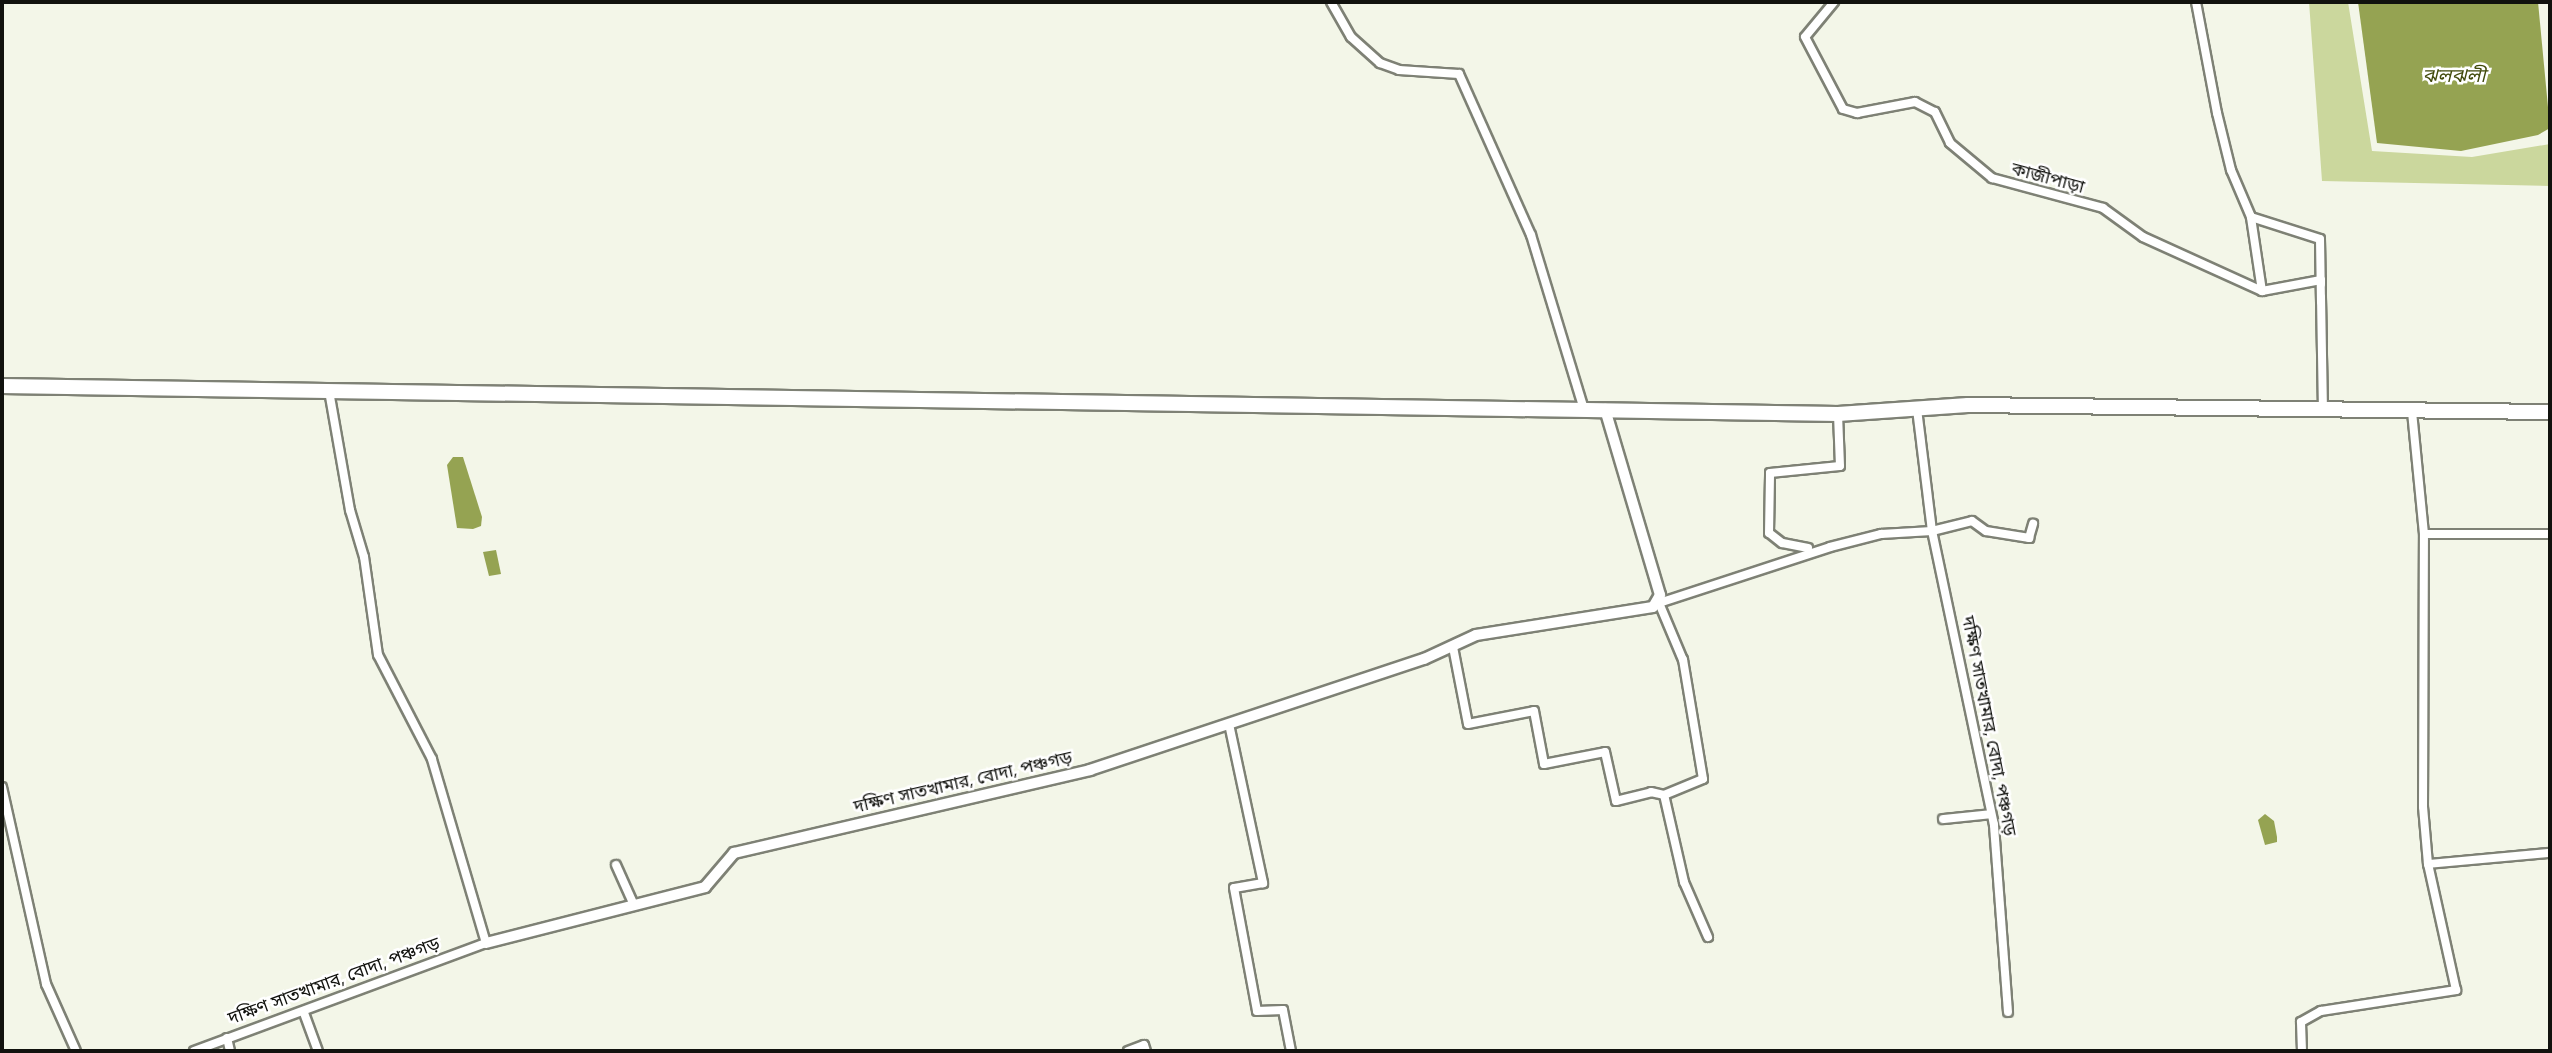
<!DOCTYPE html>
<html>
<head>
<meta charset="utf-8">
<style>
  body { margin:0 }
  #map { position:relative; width:2552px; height:1053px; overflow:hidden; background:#f3f6e8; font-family:"DM Sans","Noto Sans Bengali",sans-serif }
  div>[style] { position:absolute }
  .green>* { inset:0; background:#cbd79d }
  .water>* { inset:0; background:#95a352 }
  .roads { filter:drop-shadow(2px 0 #7e8175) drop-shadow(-2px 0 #7e8175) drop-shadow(0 2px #7e8175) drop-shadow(0 -2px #7e8175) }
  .street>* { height:8px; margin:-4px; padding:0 4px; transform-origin:4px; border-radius:4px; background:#fff }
  .secondary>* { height:10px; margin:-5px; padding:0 5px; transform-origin:5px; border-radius:5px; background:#fff }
  .highway>* { height:14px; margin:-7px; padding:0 7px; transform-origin:7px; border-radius:7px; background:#fff }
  span { translate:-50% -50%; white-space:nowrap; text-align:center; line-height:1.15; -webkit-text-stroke:5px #fff; paint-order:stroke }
  .street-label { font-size:18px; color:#11120e }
  .water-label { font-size:19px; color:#414a0b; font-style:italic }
  .frame { position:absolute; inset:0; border:4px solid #11120e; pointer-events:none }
</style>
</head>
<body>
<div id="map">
  <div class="green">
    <div style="clip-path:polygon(2309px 2px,2348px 2px,2372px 151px,2472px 157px,2550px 144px,2550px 186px,2322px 181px)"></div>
  </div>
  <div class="water">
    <div style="clip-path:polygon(2358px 2px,2538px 2px,2550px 128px,2538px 135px,2461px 151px,2377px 143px)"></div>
    <div style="clip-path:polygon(453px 457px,463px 457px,482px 517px,481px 526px,473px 529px,457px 528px,447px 465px)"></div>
    <div style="clip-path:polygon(496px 550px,501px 574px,489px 576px,483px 552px)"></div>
    <div style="clip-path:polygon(2265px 814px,2274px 821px,2277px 837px,2277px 842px,2265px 845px,2258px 820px)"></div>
  </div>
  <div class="roads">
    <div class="street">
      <div style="left:1331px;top:2px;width:40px;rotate:60.3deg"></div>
      <div style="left:1351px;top:37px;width:39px;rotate:42deg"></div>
      <div style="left:1380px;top:63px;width:20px;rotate:20deg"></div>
      <div style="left:1399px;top:70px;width:60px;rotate:3.8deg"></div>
      <div style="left:1459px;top:74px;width:176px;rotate:65.9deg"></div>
      <div style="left:1531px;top:235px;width:182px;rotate:73.1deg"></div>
      <div style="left:1834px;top:2px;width:45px;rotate:129.6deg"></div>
      <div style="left:1805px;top:37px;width:81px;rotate:62.2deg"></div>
      <div style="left:1843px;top:109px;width:15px;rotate:16deg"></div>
      <div style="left:1857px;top:113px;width:59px;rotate:-10.7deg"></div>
      <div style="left:1915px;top:102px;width:22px;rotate:27deg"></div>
      <div style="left:1935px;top:112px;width:34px;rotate:64deg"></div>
      <div style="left:1950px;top:143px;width:55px;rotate:39.8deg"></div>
      <div style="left:1992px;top:178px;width:115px;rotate:15.1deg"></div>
      <div style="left:2103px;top:208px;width:49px;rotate:35.9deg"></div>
      <div style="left:2143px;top:237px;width:131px;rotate:24.4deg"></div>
      <div style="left:2262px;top:291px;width:75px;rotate:-98.5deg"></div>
      <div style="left:2196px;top:2px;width:113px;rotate:79.3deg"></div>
      <div style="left:2217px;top:113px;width:59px;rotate:76.2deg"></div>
      <div style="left:2231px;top:170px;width:51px;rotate:66.9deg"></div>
      <div style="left:2251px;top:217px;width:72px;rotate:17.7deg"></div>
      <div style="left:2320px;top:239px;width:63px;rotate:89.1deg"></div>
      <div style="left:2262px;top:291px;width:60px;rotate:-10.6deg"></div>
      <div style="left:2321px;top:280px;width:4px;rotate:90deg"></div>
      <div style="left:2321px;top:297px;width:113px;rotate:89deg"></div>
      <div style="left:2424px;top:534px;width:126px"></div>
      <div style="left:1808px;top:548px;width:26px;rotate:-169deg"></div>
      <div style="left:1782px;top:543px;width:16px;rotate:-142deg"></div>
      <div style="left:1769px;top:533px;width:60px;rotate:-89deg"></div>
      <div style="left:1770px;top:473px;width:70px;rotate:-5.7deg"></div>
      <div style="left:1840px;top:466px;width:52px;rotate:-92.2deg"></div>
      <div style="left:1453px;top:647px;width:78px;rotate:79deg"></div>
      <div style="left:1468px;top:724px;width:67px;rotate:-11.1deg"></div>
      <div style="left:1534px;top:711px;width:54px;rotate:79.3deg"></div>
      <div style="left:1544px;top:764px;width:62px;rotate:-11.1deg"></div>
      <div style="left:1605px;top:752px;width:50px;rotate:77.3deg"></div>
      <div style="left:1616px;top:801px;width:36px;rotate:-14deg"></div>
      <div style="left:1651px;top:792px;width:13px;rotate:13deg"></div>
      <div style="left:1229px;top:724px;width:163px;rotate:77.9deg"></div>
      <div style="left:1263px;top:883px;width:29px;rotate:170deg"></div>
      <div style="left:1234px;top:888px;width:125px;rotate:79.4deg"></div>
      <div style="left:1257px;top:1011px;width:26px;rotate:-2deg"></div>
      <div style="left:1283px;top:1010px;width:42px;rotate:79deg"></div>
      <div style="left:2px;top:787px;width:202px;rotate:77.4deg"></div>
      <div style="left:46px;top:984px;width:73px;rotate:65.9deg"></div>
      <div style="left:1943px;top:819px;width:48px;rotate:-5.9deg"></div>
      <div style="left:2428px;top:864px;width:122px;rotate:-5.2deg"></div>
      <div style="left:616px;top:865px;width:44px;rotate:65.8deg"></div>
      <div style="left:1708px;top:937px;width:60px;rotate:-113.6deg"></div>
      <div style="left:1684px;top:882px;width:89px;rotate:-102.9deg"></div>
      <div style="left:1664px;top:795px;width:42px;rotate:-22.3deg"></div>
      <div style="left:1703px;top:779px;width:121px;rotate:-99.5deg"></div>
      <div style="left:1683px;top:660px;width:62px;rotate:-112.8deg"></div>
      <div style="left:1659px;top:603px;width:180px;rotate:-18.1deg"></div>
      <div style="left:1830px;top:547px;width:53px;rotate:-14.3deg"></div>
      <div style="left:1881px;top:534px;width:51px;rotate:-3.4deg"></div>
      <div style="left:1932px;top:531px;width:124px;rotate:-97deg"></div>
      <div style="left:2008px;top:1012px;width:188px;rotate:-94.3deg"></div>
      <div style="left:1994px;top:825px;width:300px;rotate:-101.9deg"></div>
      <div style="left:1932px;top:531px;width:41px;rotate:-14deg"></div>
      <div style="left:1972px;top:521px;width:17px;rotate:36deg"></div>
      <div style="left:1986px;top:531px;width:44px;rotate:9.2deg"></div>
      <div style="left:2029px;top:538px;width:15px;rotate:-74deg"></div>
      <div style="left:304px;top:1013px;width:40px;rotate:69.8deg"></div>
      <div style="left:227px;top:1038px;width:13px;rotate:77deg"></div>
      <div style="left:194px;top:1051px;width:311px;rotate:-20.3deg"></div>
      <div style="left:486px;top:943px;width:192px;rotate:-106.4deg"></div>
      <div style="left:432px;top:759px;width:117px;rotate:-117.4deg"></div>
      <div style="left:378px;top:655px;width:99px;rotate:-98.1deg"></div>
      <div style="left:364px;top:557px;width:49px;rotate:-106.6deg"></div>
      <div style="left:350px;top:510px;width:121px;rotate:-100deg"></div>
      <div style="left:1128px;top:1051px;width:17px;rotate:-21deg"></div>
      <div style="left:1144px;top:1045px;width:6px;rotate:72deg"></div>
      <div style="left:2302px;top:1051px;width:29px;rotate:-92deg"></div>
      <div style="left:2301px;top:1022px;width:23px;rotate:-29deg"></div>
      <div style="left:2321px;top:1011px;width:137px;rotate:-8.8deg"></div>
      <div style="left:2456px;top:990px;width:129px;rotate:-102.5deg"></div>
      <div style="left:2428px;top:864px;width:57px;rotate:-95deg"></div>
      <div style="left:2423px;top:807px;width:273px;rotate:-89.8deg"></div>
      <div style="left:2424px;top:534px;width:124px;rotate:-95.6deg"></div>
    </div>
    <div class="secondary">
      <div style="left:486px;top:943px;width:226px;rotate:-14.3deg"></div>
      <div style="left:705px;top:887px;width:45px;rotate:-49.5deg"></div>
      <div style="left:734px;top:853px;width:366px;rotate:-13.1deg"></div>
      <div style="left:1090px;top:770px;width:352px;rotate:-18.4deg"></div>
      <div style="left:1424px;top:659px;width:57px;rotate:-24.8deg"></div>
      <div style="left:1476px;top:635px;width:179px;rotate:-9deg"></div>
      <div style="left:1653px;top:607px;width:14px;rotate:-60deg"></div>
      <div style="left:1660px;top:595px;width:194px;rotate:-106.5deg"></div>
    </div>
    <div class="highway">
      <div style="left:2px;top:386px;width:1836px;rotate:0.87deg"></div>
      <div style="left:1838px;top:414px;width:130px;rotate:-4deg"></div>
      <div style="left:1968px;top:405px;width:582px;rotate:0.69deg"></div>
    </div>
  </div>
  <div class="street-label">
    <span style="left:2048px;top:178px;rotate:15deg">কাজীপাড়া</span>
    <span style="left:1989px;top:726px;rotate:79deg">দক্ষিণ সাতখামার, বোদা, পঞ্চগড়</span>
    <span style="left:963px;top:782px;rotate:-13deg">দক্ষিণ সাতখামার, বোদা, পঞ্চগড়</span>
    <span style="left:334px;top:981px;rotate:-20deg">দক্ষিণ সাতখামার, বোদা, পঞ্চগড়</span>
  </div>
  <div class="water-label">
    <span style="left:2454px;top:76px">ঝলঝলী</span>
  </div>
  <div class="frame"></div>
</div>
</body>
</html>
